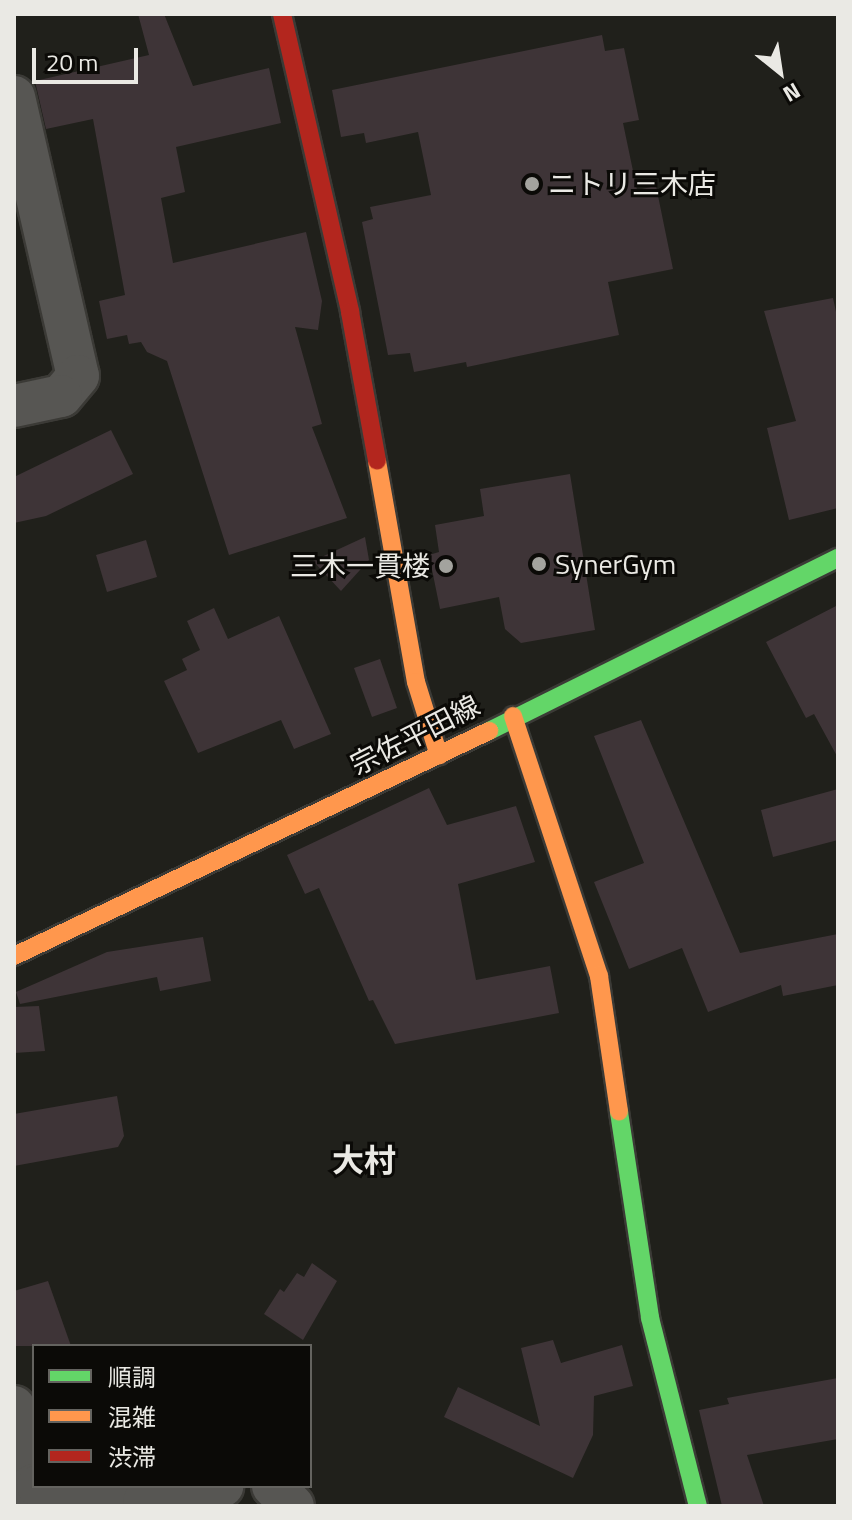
<!DOCTYPE html>
<html>
<head>
<meta charset="utf-8">
<style>
  body { margin:0 }
  #map { position:relative; width:852px; height:1520px; overflow:hidden; background:#20201b; font-family:"Titillium Web","Noto Sans JP",sans-serif }
  div>[style] { position:absolute }
  .building>* { inset:0; background:#3e3437 }
  .roads { filter:drop-shadow(2px 0 #3b3a36) drop-shadow(-2px 0 #3b3a36) drop-shadow(0 2px #3b3a36) drop-shadow(0 -2px #3b3a36) }
  .street>* { height:42px; margin:-21px; padding:0 21px; transform-origin:21px; border-radius:21px; background:#575653 }
  .fast>* { height:18px; margin:-9px; padding:0 9px; transform-origin:9px; border-radius:9px; background:#63d668 }
  .slow>* { height:18px; margin:-9px; padding:0 9px; transform-origin:9px; border-radius:9px; background:#ff974d }
  .jam>* { height:18px; margin:-9px; padding:0 9px; transform-origin:9px; border-radius:9px; background:#b3261e }
  .dots>* { width:22px; height:22px; translate:-50% -50%; box-sizing:border-box; border:4px solid #0b0a07; border-radius:50% }
  span { translate:-50% -50%; white-space:nowrap; text-align:center; line-height:1.15; -webkit-text-stroke:6px #0b0a07; paint-order:stroke }
  .poi-label { font-size:28px; color:#eae9e4 }
  .left { translate:0 -50%; text-align:left }
  .right { translate:-100% -50%; text-align:right }
  .street-label { font-size:28px; color:#eae9e4 }
  .quarter-label { font-size:32px; color:#eae9e4; font-weight:700 }
  .frame { position:absolute; inset:0; border:16px solid #eae9e4; pointer-events:none }
  .legend { position:absolute; left:32px; top:1344px; width:280px; height:144px; box-sizing:border-box; background:#0b0a07; border:2px solid #64635f; margin:0; padding:10px 14px; list-style:none; font-size:24px; color:#eae9e4 }
  .legend li { display:flex; align-items:center; gap:16px; height:40px }
  .legend b { width:40px; border:2px solid #64635f }
  .north { position:absolute; left:740px; top:32px; width:80px; height:80px; -webkit-text-stroke:6px #0b0a07; paint-order:stroke; rotate:150deg; font-size:22px; font-weight:700; line-height:32px; text-align:center; color:#eae9e4 }
  .north::after { content:''; display:block; margin:auto; width:28px; height:36px; background:#eae9e4; clip-path:polygon(50% 0,100% 100%,50% 72%,0 100%) }
  .scale { position:absolute; left:32px; top:48px; width:106px; height:36px; box-sizing:border-box; border:4px solid #eae9e4; border-top:0; padding-left:10px; font-size:24px; line-height:28px; white-space:nowrap; color:#eae9e4; -webkit-text-stroke:6px #0b0a07; paint-order:stroke }
</style>
</head>
<body>
<div id="map">
  <div class="building">
    <div style="clip-path:polygon(138px 14px,164px 14px,193px 86px,269px 68px,281px 123px,176px 147px,185px 192px,161px 198px,173px 263px,306px 232px,322px 301px,318px 330px,295px 327px,322px 424px,312px 427px,347px 518px,229px 555px,167px 361px,147px 352px,141px 342px,129px 344px,127px 335px,107px 339px,99px 301px,125px 295px,93px 119px,46px 129px,35px 81px,149px 55px)"></div>
    <div style="clip-path:polygon(602px 35px,605px 51px,624px 48px,639px 120px,623px 123px,637px 190px,656px 186px,673px 269px,608px 282px,619px 335px,467px 367px,466px 362px,414px 372px,410px 353px,388px 355px,362px 222px,373px 219px,370px 207px,431px 195px,418px 132px,366px 143px,364px 133px,341px 137px,332px 90px)"></div>
    <div style="clip-path:polygon(833px 298px,838px 321px,838px 508px,789px 520px,767px 428px,796px 421px,764px 311px)"></div>
    <div style="clip-path:polygon(111px 430px,133px 474px,46px 516px,14px 523px,14px 477px)"></div>
    <div style="clip-path:polygon(570px 474px,595px 630px,521px 643px,505px 629px,499px 597px,440px 609px,429px 555px,439px 552px,435px 525px,484px 516px,480px 489px)"></div>
    <div style="clip-path:polygon(365px 537px,369px 560px,341px 591px,313px 561px)"></div>
    <div style="clip-path:polygon(146px 540px,157px 577px,107px 592px,96px 555px)"></div>
    <div style="clip-path:polygon(838px 605px,838px 758px,814px 714px,806px 718px,766px 642px)"></div>
    <div style="clip-path:polygon(214px 608px,228px 639px,279px 616px,331px 734px,294px 749px,281px 720px,198px 753px,164px 681px,187px 670px,182px 659px,200px 650px,187px 621px)"></div>
    <div style="clip-path:polygon(380px 659px,397px 708px,372px 717px,354px 668px)"></div>
    <div style="clip-path:polygon(641px 720px,740px 953px,838px 934px,838px 985px,783px 996px,781px 985px,708px 1012px,682px 948px,629px 969px,594px 882px,644px 863px,594px 736px)"></div>
    <div style="clip-path:polygon(429px 788px,447px 825px,516px 806px,535px 862px,458px 884px,476px 980px,550px 966px,559px 1013px,395px 1044px,373px 1000px,369px 1001px,319px 888px,305px 894px,287px 855px)"></div>
    <div style="clip-path:polygon(838px 789px,838px 840px,773px 857px,761px 810px)"></div>
    <div style="clip-path:polygon(203px 937px,211px 981px,160px 991px,157px 977px,20px 1004px,16px 992px,107px 952px)"></div>
    <div style="clip-path:polygon(39px 1006px,45px 1051px,14px 1053px,14px 1007px)"></div>
    <div style="clip-path:polygon(117px 1096px,124px 1136px,118px 1147px,14px 1166px,14px 1114px)"></div>
    <div style="clip-path:polygon(312px 1263px,337px 1281px,303px 1340px,264px 1314px,280px 1289px,284px 1292px,297px 1273px,304px 1277px)"></div>
    <div style="clip-path:polygon(48px 1281px,71px 1346px,14px 1346px,14px 1291px)"></div>
    <div style="clip-path:polygon(553px 1340px,561px 1363px,622px 1345px,633px 1386px,594px 1396px,593px 1435px,573px 1478px,444px 1417px,458px 1387px,540px 1426px,521px 1348px)"></div>
    <div style="clip-path:polygon(838px 1378px,838px 1439px,747px 1455px,764px 1506px,722px 1506px,699px 1410px,729px 1404px,727px 1398px)"></div>
  </div>
  <div class="roads">
    <div class="street">
      <div style="left:14px;top:97px;width:286px;rotate:77.1deg"></div>
      <div style="left:78px;top:376px;width:26px;rotate:130deg"></div>
      <div style="left:61px;top:396px;width:48px;rotate:168deg"></div>
      <div style="left:14px;top:1407px;width:81px;rotate:75.6deg"></div>
      <div style="left:34px;top:1485px;width:23px;rotate:149deg"></div>
      <div style="left:38px;top:1486px;width:110px;rotate:10.5deg"></div>
      <div style="left:273px;top:1486px;width:28px;rotate:45deg"></div>
      <div style="left:144px;top:1502px;width:80px;rotate:-11.6deg"></div>
    </div>
    <div class="fast">
      <div style="left:489px;top:731px;width:390px;rotate:-26.4deg"></div>
      <div style="left:619px;top:1112px;width:208px;rotate:81.4deg"></div>
      <div style="left:650px;top:1318px;width:194px;rotate:75.7deg"></div>
    </div>
    <div class="slow">
      <div style="left:377px;top:461px;width:224px;rotate:80deg"></div>
      <div style="left:416px;top:682px;width:77px;rotate:72.7deg"></div>
      <div style="left:513px;top:716px;width:274px;rotate:71.7deg"></div>
      <div style="left:599px;top:976px;width:137px;rotate:81.6deg"></div>
      <div style="left:14px;top:956px;width:526px;rotate:-25.35deg"></div>
    </div>
    <div class="jam">
      <div style="left:282px;top:14px;width:306px;rotate:77.1deg"></div>
      <div style="left:350px;top:312px;width:151px;rotate:79.7deg"></div>
    </div>
  </div>
  <div class="dots">
    <div style="left:532px;top:184px;background:#a3a39e"></div>
    <div style="left:539px;top:564px;background:#a3a39e"></div>
    <div style="left:446px;top:566px;background:#a3a39e"></div>
  </div>
  <div class="poi-label">
    <span class="left" style="left:548px;top:184px">ニトリ三木店</span>
    <span class="left" style="left:555px;top:564px">SynerGym</span>
    <span class="right" style="left:430px;top:566px">三木一貫楼</span>
  </div>
  <div class="street-label">
    <span style="left:415px;top:735px;rotate:-27deg">宗佐平田線</span>
  </div>
  <div class="quarter-label">
    <span style="left:364px;top:1160px">大村</span>
  </div>
  <div class="frame"></div>
  <ul class="legend">
  <li><b style="height:10px;background:#63d668"></b>順調</li>
  <li><b style="height:10px;background:#ff974d"></b>混雑</li>
  <li><b style="height:10px;background:#b3261e"></b>渋滞</li>
  </ul>
  <div class="north">N</div>
  <div class="scale">20 m</div>
</div>
</body>
</html>
